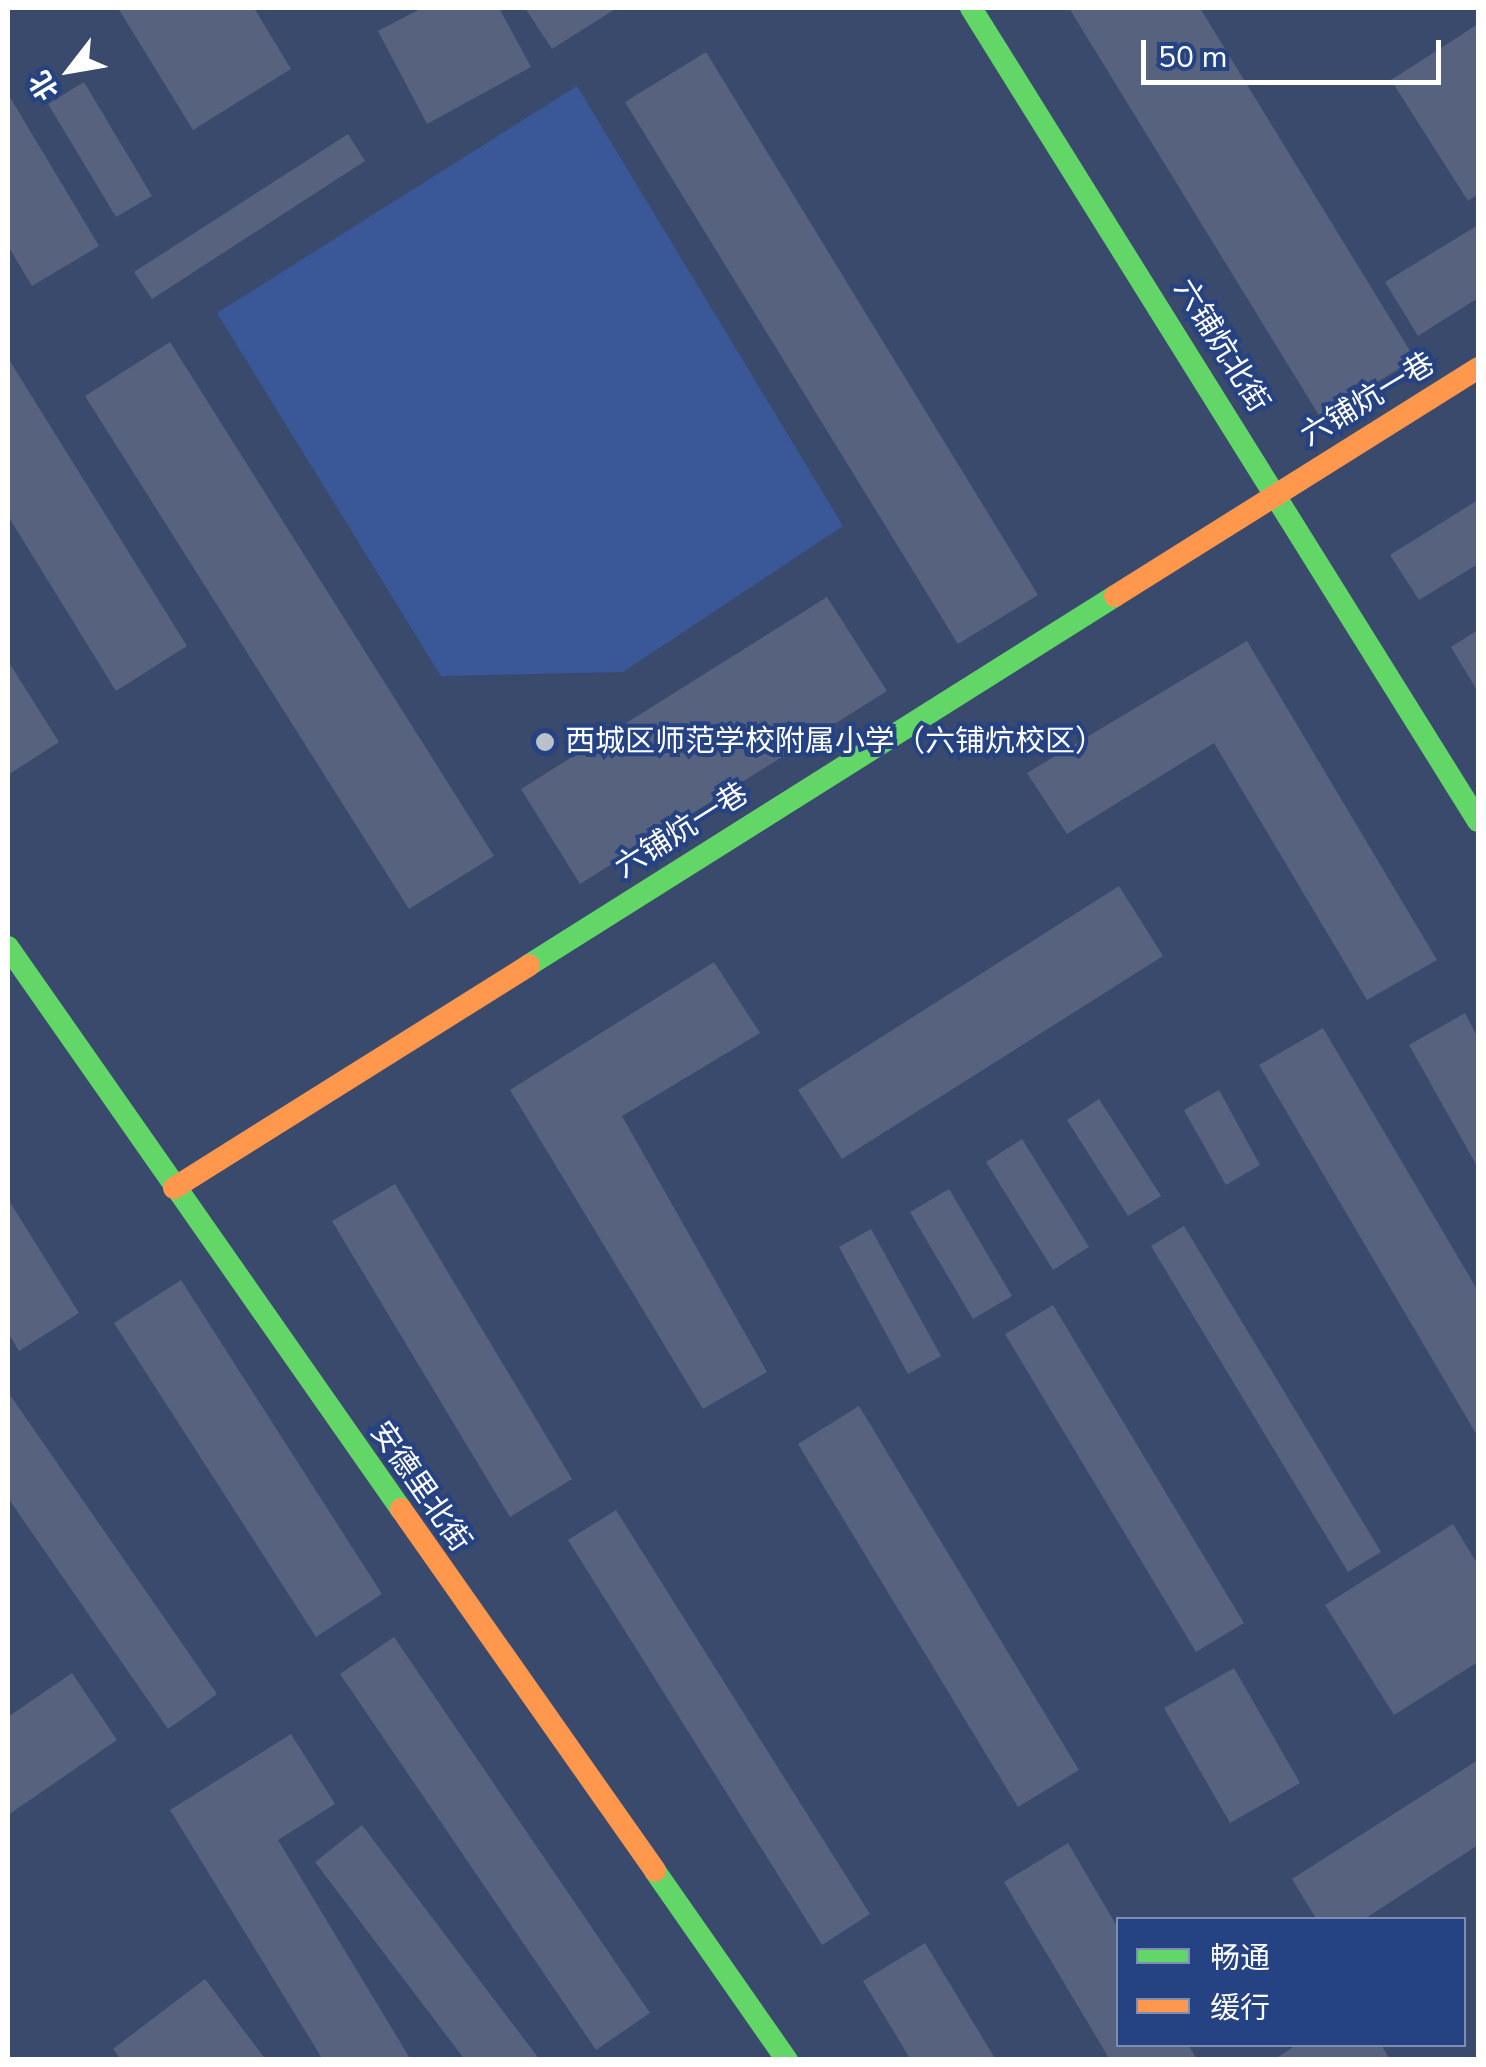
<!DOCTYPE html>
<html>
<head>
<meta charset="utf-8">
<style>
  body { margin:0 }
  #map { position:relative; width:1486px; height:2067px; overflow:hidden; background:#3a4a6d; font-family:"Nunito Sans","Noto Sans SC",sans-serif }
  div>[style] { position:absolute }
  .green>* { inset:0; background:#3a5898 }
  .building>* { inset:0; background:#56627e }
  .fast>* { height:22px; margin:-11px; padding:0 11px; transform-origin:11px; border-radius:11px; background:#63d668 }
  .slow>* { height:22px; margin:-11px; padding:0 11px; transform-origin:11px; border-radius:11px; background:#ff974d }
  .dots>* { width:28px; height:28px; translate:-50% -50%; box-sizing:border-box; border:5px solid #254282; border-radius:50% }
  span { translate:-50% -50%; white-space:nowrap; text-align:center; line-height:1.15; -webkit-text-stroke:8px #254282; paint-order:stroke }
  .street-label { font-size:30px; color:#fff }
  .poi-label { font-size:30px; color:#fff }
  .left { translate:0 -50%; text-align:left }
  .frame { position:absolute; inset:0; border:10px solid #fff; pointer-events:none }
  .legend { position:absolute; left:1116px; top:1917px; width:350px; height:130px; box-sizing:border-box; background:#254282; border:2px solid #7c8eb4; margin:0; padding:12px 18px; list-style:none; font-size:30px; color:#fff }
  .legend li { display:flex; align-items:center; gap:20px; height:50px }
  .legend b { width:50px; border:2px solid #7c8eb4 }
  .north { position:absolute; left:20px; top:20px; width:100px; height:100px; -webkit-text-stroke:8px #254282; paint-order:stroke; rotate:239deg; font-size:28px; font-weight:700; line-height:40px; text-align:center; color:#fff }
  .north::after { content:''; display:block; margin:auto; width:35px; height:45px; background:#fff; clip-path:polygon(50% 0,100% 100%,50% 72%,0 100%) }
  .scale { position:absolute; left:1141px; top:40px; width:300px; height:45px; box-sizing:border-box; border:5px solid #fff; border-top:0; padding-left:12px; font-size:30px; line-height:35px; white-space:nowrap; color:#fff; -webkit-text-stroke:8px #254282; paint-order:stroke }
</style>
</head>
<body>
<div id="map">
  <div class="green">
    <div style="clip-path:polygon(577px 86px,843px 526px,623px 672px,441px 676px,217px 313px)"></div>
  </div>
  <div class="building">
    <div style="clip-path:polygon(118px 8px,254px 8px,291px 69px,193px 130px)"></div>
    <div style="clip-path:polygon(422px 8px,499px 8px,531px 67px,427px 124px,378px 31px)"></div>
    <div style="clip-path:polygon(525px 8px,617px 8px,552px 49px)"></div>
    <div style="clip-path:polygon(1069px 8px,1200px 8px,1415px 359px,1320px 417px)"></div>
    <div style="clip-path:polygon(1478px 24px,1478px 194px,1468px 201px,1391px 80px)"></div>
    <div style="clip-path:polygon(706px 52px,1038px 595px,958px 644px,625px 102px)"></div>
    <div style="clip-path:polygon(84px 82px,152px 196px,116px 217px,48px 104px)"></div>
    <div style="clip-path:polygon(8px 94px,99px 246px,32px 286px,8px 246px)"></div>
    <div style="clip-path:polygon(348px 134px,365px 161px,152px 299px,134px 272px)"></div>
    <div style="clip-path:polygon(1478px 225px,1478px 298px,1418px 336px,1385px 282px)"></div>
    <div style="clip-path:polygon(170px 342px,494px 856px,409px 909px,85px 396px)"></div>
    <div style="clip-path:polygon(8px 358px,187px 646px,116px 691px,8px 516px)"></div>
    <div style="clip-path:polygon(1478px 500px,1478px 564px,1419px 600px,1390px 555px)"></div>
    <div style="clip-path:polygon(827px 597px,887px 691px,580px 884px,521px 789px)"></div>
    <div style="clip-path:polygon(1478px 630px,1478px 692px,1451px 647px)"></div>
    <div style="clip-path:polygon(1247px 641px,1437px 960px,1367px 1000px,1214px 743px,1067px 834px,1027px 773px)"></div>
    <div style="clip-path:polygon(8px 661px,59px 742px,8px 775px)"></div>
    <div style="clip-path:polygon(1119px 886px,1163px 956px,842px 1159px,798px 1090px)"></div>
    <div style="clip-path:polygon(714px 962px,760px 1033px,622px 1116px,767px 1372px,703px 1409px,510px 1090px)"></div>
    <div style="clip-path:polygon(1465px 1013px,1478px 1038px,1478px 1168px,1409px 1045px)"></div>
    <div style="clip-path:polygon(1323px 1028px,1478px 1291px,1478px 1437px,1259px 1065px)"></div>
    <div style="clip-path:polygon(1219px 1090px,1260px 1165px,1226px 1185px,1184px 1110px)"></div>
    <div style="clip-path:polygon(1099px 1099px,1161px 1196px,1128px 1216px,1067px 1120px)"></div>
    <div style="clip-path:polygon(1022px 1139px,1089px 1247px,1053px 1270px,986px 1162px)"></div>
    <div style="clip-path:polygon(395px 1184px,572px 1479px,510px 1517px,332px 1221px)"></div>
    <div style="clip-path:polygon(949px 1189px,1012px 1296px,973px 1319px,910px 1212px)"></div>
    <div style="clip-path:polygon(8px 1199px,79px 1313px,19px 1351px,8px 1333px)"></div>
    <div style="clip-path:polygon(1184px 1226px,1381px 1552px,1348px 1572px,1151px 1246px)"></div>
    <div style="clip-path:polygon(871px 1229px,941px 1356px,908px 1374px,839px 1247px)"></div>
    <div style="clip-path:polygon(181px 1280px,382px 1594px,316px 1637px,114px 1323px)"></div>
    <div style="clip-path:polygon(1053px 1305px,1244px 1623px,1196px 1652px,1005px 1334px)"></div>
    <div style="clip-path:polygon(8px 1392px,217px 1694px,168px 1729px,8px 1498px)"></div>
    <div style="clip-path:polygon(859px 1406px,1079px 1770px,1018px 1807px,798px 1444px)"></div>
    <div style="clip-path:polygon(616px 1510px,870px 1914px,822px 1945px,568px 1540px)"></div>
    <div style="clip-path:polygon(1453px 1524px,1478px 1565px,1478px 1662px,1394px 1715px,1325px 1605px)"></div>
    <div style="clip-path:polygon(394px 1637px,650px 2013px,596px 2050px,340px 1674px)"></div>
    <div style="clip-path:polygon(1234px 1668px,1300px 1783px,1230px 1823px,1164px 1708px)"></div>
    <div style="clip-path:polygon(72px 1673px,117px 1740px,8px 1815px,8px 1717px)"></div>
    <div style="clip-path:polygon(291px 1734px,335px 1804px,278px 1840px,411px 2060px,323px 2060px,170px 1810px)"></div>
    <div style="clip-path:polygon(1478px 1760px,1478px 1845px,1363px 1920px,1317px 1920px,1292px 1879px)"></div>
    <div style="clip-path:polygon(362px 1825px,540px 2060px,465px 2060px,315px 1862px)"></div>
    <div style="clip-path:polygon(1068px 1843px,1118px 1928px,1118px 2044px,1188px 2044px,1197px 2060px,1110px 2060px,1004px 1882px)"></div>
    <div style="clip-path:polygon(925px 1943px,996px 2060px,911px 2060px,863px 1981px)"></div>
    <div style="clip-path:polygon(205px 1979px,266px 2060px,121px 2060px,113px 2049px)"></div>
    <div style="clip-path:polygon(1298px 2044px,1381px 2044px,1390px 2060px,1273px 2060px)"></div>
  </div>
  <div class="fast">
    <div style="left:971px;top:8px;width:958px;rotate:58.05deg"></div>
    <div style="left:8px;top:947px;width:686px;rotate:55.04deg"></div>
    <div style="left:529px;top:965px;width:693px;rotate:-32.2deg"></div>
    <div style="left:655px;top:1871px;width:231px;rotate:55.1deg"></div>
  </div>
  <div class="slow">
    <div style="left:1115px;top:596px;width:429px;rotate:-32.1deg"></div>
    <div style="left:174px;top:1188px;width:419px;rotate:-32.1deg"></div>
    <div style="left:401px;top:1509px;width:442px;rotate:54.9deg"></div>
  </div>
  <div class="dots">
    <div style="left:545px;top:742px;background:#bac0cc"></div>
  </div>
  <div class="street-label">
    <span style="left:1221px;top:346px;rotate:58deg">六铺炕北街</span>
    <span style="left:1368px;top:400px;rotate:-31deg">六铺炕一巷</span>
    <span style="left:682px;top:831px;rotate:-32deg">六铺炕一巷</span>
    <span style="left:420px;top:1487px;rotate:55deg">安德里北街</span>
  </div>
  <div class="poi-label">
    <span class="left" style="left:565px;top:742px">西城区师范学校附属小学（六铺炕校区）</span>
  </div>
  <div class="frame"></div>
  <ul class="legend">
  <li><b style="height:12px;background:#63d668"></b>畅通</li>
  <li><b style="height:12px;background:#ff974d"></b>缓行</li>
  </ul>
  <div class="north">北</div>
  <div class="scale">50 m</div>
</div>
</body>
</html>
